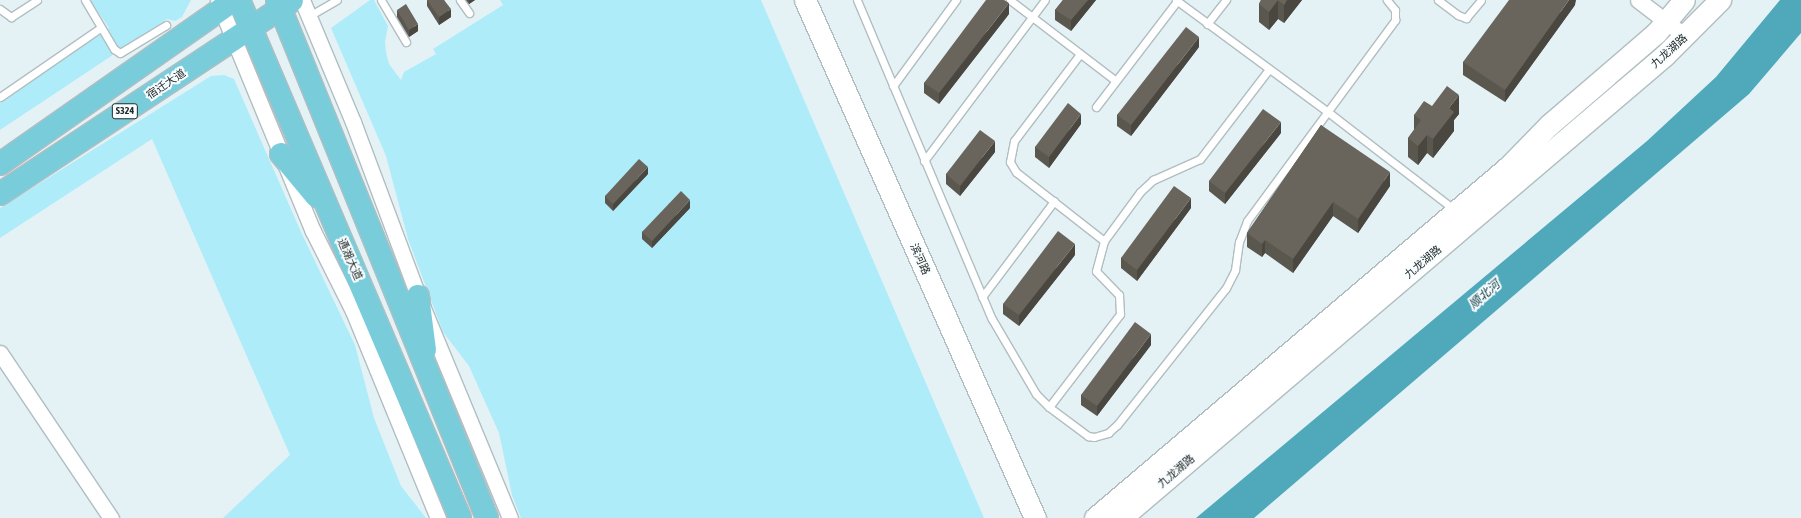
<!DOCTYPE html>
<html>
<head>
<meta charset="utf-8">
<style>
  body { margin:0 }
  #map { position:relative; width:1801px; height:518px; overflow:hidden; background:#e4f2f5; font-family:"Asap Condensed","Noto Sans SC",sans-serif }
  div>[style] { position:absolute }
  .green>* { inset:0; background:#afecf9 }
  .water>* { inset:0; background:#4fa9bb }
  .roads { filter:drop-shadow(1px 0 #b1bec1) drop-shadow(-1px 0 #b1bec1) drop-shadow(0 1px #b1bec1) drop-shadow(0 -1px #b1bec1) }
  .lane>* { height:7px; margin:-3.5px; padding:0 3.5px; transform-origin:3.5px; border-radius:3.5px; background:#fff }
  .street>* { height:15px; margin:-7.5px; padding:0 7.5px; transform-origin:7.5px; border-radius:7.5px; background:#fff }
  .secondary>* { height:21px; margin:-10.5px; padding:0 10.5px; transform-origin:10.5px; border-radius:10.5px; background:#fff }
  .primary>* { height:22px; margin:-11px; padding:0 11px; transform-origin:11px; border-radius:11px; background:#79cddb }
  .wall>* { inset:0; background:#5a574f }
  .shaded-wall>* { inset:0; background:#4a4740 }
  .building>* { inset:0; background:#69655c }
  span { translate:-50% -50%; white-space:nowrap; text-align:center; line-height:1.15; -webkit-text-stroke:4px #f8feff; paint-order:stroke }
  .shield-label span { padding:1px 3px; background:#f8feff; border:1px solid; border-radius:3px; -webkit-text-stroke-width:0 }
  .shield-label { font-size:10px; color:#24292a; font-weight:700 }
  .street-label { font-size:11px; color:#24292a }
  .water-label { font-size:12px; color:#043139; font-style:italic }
</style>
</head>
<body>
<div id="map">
  <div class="green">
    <div style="clip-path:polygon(90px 0,191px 0,182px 17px,175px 21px,167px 19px,0 130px,0 103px,109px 28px)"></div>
    <div style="clip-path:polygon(370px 0,374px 0,388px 26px,385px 42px,386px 52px,389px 64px,401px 80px,404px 72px,436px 54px,433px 49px,503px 5px,500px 0,761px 0,984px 518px,521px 518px,512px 495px,499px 433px,469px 366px,443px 332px,408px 239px,386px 156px,331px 28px)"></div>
    <div style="clip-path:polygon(224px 75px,234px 79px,301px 232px,355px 345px,374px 418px,401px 486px,426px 518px,223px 518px,290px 455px,152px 139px,0 238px,0 208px,211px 76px)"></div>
  </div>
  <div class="water">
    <div style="clip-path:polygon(1780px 0,1801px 0,1801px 33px,1749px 94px,1254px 518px,1196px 518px,1647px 141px,1716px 77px)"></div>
  </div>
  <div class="roads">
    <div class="lane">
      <div style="left:85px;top:0;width:57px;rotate:59.4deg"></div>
      <div style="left:114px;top:49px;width:7px;rotate:34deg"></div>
      <div style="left:120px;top:53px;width:54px;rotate:-31.3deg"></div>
      <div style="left:381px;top:0;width:49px;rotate:59.2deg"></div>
      <div style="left:460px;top:0;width:16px;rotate:55deg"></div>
      <div style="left:857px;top:0;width:346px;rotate:67.1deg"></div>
      <div style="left:992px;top:319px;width:87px;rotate:59.6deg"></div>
      <div style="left:1036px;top:394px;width:18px;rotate:45deg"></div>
      <div style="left:1049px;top:407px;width:49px;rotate:36.6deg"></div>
      <div style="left:1088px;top:436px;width:6px;rotate:9deg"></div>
      <div style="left:1094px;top:437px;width:15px;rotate:-16deg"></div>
      <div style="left:1108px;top:433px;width:12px;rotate:-42deg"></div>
      <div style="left:1117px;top:425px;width:175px;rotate:-51.5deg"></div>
      <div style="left:1226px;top:288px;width:20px;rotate:-63deg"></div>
      <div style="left:1235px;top:270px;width:28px;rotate:-82deg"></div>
      <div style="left:1239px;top:242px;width:22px;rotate:-69deg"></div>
      <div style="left:1247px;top:221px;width:250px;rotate:-53.6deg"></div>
      <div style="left:1395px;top:20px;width:10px;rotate:-90deg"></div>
      <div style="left:1395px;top:10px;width:13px;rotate:-129deg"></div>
      <div style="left:1010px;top:0;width:133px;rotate:37.4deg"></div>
      <div style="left:1176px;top:0;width:189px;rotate:36.4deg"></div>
      <div style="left:1328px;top:112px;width:160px;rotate:37.7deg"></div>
      <div style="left:1438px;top:0;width:25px;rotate:37deg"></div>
      <div style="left:1458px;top:15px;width:9px;rotate:21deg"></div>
      <div style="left:1466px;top:18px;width:23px;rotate:-50deg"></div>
      <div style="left:0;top:9px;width:14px;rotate:36deg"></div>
      <div style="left:11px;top:17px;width:31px;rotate:-33deg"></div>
      <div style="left:309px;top:16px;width:32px;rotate:-30deg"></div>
      <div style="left:1207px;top:24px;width:31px;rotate:-52deg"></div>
      <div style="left:1080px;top:54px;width:109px;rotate:127.2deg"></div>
      <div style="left:1014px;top:141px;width:21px;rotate:101deg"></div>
      <div style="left:1010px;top:162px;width:12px;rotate:59deg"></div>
      <div style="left:1016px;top:172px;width:112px;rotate:38.1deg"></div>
      <div style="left:893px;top:86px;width:107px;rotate:-53.8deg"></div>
      <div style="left:0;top:97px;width:121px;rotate:-34.6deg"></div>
      <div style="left:1096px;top:107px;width:133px;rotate:-52.6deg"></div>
      <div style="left:924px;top:161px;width:201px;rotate:-53.1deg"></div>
      <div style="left:982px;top:297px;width:120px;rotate:-53.1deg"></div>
      <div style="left:1049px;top:407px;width:117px;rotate:-52.6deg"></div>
      <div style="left:1120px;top:314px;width:19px;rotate:-93deg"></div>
      <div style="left:1119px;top:295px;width:33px;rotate:-134deg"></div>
      <div style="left:1096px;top:271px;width:31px;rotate:-75deg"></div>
      <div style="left:1104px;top:241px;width:61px;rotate:-53.7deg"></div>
      <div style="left:1140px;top:192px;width:18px;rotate:-43deg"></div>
      <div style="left:1153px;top:180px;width:51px;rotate:-24.1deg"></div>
      <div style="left:1200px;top:159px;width:113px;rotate:-52.5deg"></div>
    </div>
    <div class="street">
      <div style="left:302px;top:0;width:132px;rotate:67.3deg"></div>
      <div style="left:353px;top:122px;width:186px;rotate:69.5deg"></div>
      <div style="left:418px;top:296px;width:240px;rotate:67.5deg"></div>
      <div style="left:1638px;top:0;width:59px;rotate:37.5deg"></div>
      <div style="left:218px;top:1px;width:249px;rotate:67.6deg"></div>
      <div style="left:313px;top:231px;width:89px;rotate:63.4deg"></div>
      <div style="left:353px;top:311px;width:224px;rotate:67.7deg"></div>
      <div style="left:0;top:353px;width:199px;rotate:56.1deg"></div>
    </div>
    <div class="secondary">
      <div style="left:805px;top:0;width:567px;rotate:66.06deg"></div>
      <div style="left:1095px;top:518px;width:542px;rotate:-40.36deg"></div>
      <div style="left:1508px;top:167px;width:59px;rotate:-45.7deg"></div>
      <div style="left:1549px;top:125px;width:141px;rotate:-40.7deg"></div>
      <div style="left:1656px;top:33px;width:43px;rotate:-49.7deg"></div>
      <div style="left:1121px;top:518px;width:714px;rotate:-40.4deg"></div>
      <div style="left:1665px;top:55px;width:78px;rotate:-45deg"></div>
    </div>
    <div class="primary">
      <div style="left:239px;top:0;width:563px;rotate:66.89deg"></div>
      <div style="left:277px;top:0;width:559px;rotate:67.93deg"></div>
      <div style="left:281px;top:154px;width:55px;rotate:50.2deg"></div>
      <div style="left:0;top:164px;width:286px;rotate:-35deg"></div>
      <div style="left:0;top:194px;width:350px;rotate:-33.5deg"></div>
      <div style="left:418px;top:296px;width:54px;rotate:82.6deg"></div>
    </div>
  </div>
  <div class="wall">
    <div style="clip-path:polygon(427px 0,444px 0,451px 17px,439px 25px,427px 6px)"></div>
    <div style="clip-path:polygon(466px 0,475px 0,469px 4px)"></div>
    <div style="clip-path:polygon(1063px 0,1096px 0,1071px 31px,1055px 20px,1055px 10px)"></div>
    <div style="clip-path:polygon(1261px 0,1302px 0,1284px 23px,1278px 19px,1269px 30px,1259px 22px,1259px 4px)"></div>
    <div style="clip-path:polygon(1575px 5px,1505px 102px,1463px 75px,1463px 62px)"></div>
    <div style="clip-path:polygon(397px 10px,418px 31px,409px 37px,397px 17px)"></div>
    <div style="clip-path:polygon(1009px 14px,939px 104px,924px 93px,924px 83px)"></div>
    <div style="clip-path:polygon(1199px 47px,1131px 136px,1117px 126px,1117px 115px)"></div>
    <div style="clip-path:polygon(1432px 106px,1459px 114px,1454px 120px,1454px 131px,1433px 158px,1427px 153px,1418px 165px,1408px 157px,1408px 138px,1414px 130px,1414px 115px)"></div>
    <div style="clip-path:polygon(1081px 124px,1049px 168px,1035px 157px,1035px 147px)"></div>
    <div style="clip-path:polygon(1321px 125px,1390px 186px,1358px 233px,1333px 216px,1293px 273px,1265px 253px,1262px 257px,1247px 247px,1247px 233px)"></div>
    <div style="clip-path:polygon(1281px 133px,1225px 204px,1209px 191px,1209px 181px)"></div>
    <div style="clip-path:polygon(995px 152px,960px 196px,946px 184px,946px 174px)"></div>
    <div style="clip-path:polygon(648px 174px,613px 211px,605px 203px,605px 196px)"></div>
    <div style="clip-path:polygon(690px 208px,652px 248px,642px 239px,642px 232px)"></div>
    <div style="clip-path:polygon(1191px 208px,1137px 281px,1121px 268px,1121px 258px)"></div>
    <div style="clip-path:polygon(1075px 255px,1019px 326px,1003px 314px,1003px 304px)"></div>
    <div style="clip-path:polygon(1151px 345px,1097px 416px,1081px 405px,1081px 395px)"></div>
  </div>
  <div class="shaded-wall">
    <div style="clip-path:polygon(469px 0,475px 0,469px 4px)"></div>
    <div style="clip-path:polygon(1088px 0,1096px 0,1071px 31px,1071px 20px)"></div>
    <div style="clip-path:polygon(1278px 0,1278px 19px,1269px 30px,1269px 12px)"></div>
    <div style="clip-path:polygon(1287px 0,1302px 0,1284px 23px,1284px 5px)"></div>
    <div style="clip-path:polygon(1569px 0,1576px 0,1575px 5px,1505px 102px,1505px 90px)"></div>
    <div style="clip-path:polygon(1009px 3px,1009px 14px,939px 104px,939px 93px)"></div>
    <div style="clip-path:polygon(451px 9px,451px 17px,439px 25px,439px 17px)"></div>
    <div style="clip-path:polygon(418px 24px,418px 31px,409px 37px,409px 30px)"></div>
    <div style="clip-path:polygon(1199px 37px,1199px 47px,1131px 136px,1131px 125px)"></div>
    <div style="clip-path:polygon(1459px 95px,1459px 114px,1454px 120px,1454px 131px,1433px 158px,1433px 139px,1449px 108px)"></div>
    <div style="clip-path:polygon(1081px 114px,1081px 124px,1049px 168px,1049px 157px)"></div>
    <div style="clip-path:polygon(1281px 122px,1281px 133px,1225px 204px,1225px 193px)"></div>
    <div style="clip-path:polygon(1427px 135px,1427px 153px,1418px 165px,1418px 146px)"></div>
    <div style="clip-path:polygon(995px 141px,995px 152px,960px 196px,960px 186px)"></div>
    <div style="clip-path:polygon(648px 167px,648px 174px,613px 211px,613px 204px)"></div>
    <div style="clip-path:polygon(1390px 172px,1390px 186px,1358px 233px,1358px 219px)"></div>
    <div style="clip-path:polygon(1191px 198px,1191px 208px,1137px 281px,1137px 270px)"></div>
    <div style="clip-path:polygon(690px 200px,690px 208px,652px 248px,652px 241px)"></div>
    <div style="clip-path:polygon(1333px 202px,1333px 216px,1293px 273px,1293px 259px)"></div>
    <div style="clip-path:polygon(1265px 240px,1265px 253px,1262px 257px,1262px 244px)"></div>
    <div style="clip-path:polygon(1075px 244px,1075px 255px,1019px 326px,1019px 315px)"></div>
    <div style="clip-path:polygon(1151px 334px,1151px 345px,1097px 416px,1097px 406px)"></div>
  </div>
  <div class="building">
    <div style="clip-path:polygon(427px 0,444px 0,451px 9px,439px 17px)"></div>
    <div style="clip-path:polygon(986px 0,1004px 0,1009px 3px,939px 93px,924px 83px)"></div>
    <div style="clip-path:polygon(1063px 0,1088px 0,1071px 20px,1055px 10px)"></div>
    <div style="clip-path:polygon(1261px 0,1278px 0,1269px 12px,1259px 4px)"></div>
    <div style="clip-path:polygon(1278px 0,1287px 0,1284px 5px)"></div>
    <div style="clip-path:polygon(1509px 0,1569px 0,1505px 90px,1463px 62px)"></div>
    <div style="clip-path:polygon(406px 4px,418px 24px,409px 30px,397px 10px)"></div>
    <div style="clip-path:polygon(1186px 27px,1199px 37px,1131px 125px,1117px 115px)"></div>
    <div style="clip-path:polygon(1447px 86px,1459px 95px,1449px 108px,1454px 112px,1433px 139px,1427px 135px,1418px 146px,1408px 138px,1421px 120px,1414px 115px,1424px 101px,1432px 106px)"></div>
    <div style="clip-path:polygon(1068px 103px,1081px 114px,1049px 157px,1035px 147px)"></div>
    <div style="clip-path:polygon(1263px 109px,1281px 122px,1225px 193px,1209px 181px)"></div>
    <div style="clip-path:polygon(1321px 125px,1390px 172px,1358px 219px,1333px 202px,1293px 259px,1265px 240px,1262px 244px,1247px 233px)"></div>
    <div style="clip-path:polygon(980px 130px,995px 141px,960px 186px,946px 174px)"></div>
    <div style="clip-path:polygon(639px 159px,648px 167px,613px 204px,605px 196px)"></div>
    <div style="clip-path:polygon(1174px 186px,1191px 198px,1137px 270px,1121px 258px)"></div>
    <div style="clip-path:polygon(681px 191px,690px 200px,652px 241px,642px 232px)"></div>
    <div style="clip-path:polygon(1058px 231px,1075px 244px,1019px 315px,1003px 304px)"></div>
    <div style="clip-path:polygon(1135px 322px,1151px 334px,1097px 406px,1081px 395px)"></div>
  </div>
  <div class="shield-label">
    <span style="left:125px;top:111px">S324</span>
  </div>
  <div class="street-label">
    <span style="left:1669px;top:51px;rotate:-42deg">九龙湖路</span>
    <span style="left:166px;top:84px;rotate:-34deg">宿迁大道</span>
    <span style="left:350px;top:259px;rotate:66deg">通湖大道</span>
    <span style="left:920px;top:259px;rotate:66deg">滨河路</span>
    <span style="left:1423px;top:262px;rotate:-40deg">九龙湖路</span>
    <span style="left:1176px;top:471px;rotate:-40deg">九龙湖路</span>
  </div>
  <div class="water-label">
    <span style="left:1485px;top:295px;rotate:-41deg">顺北河</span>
  </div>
</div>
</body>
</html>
